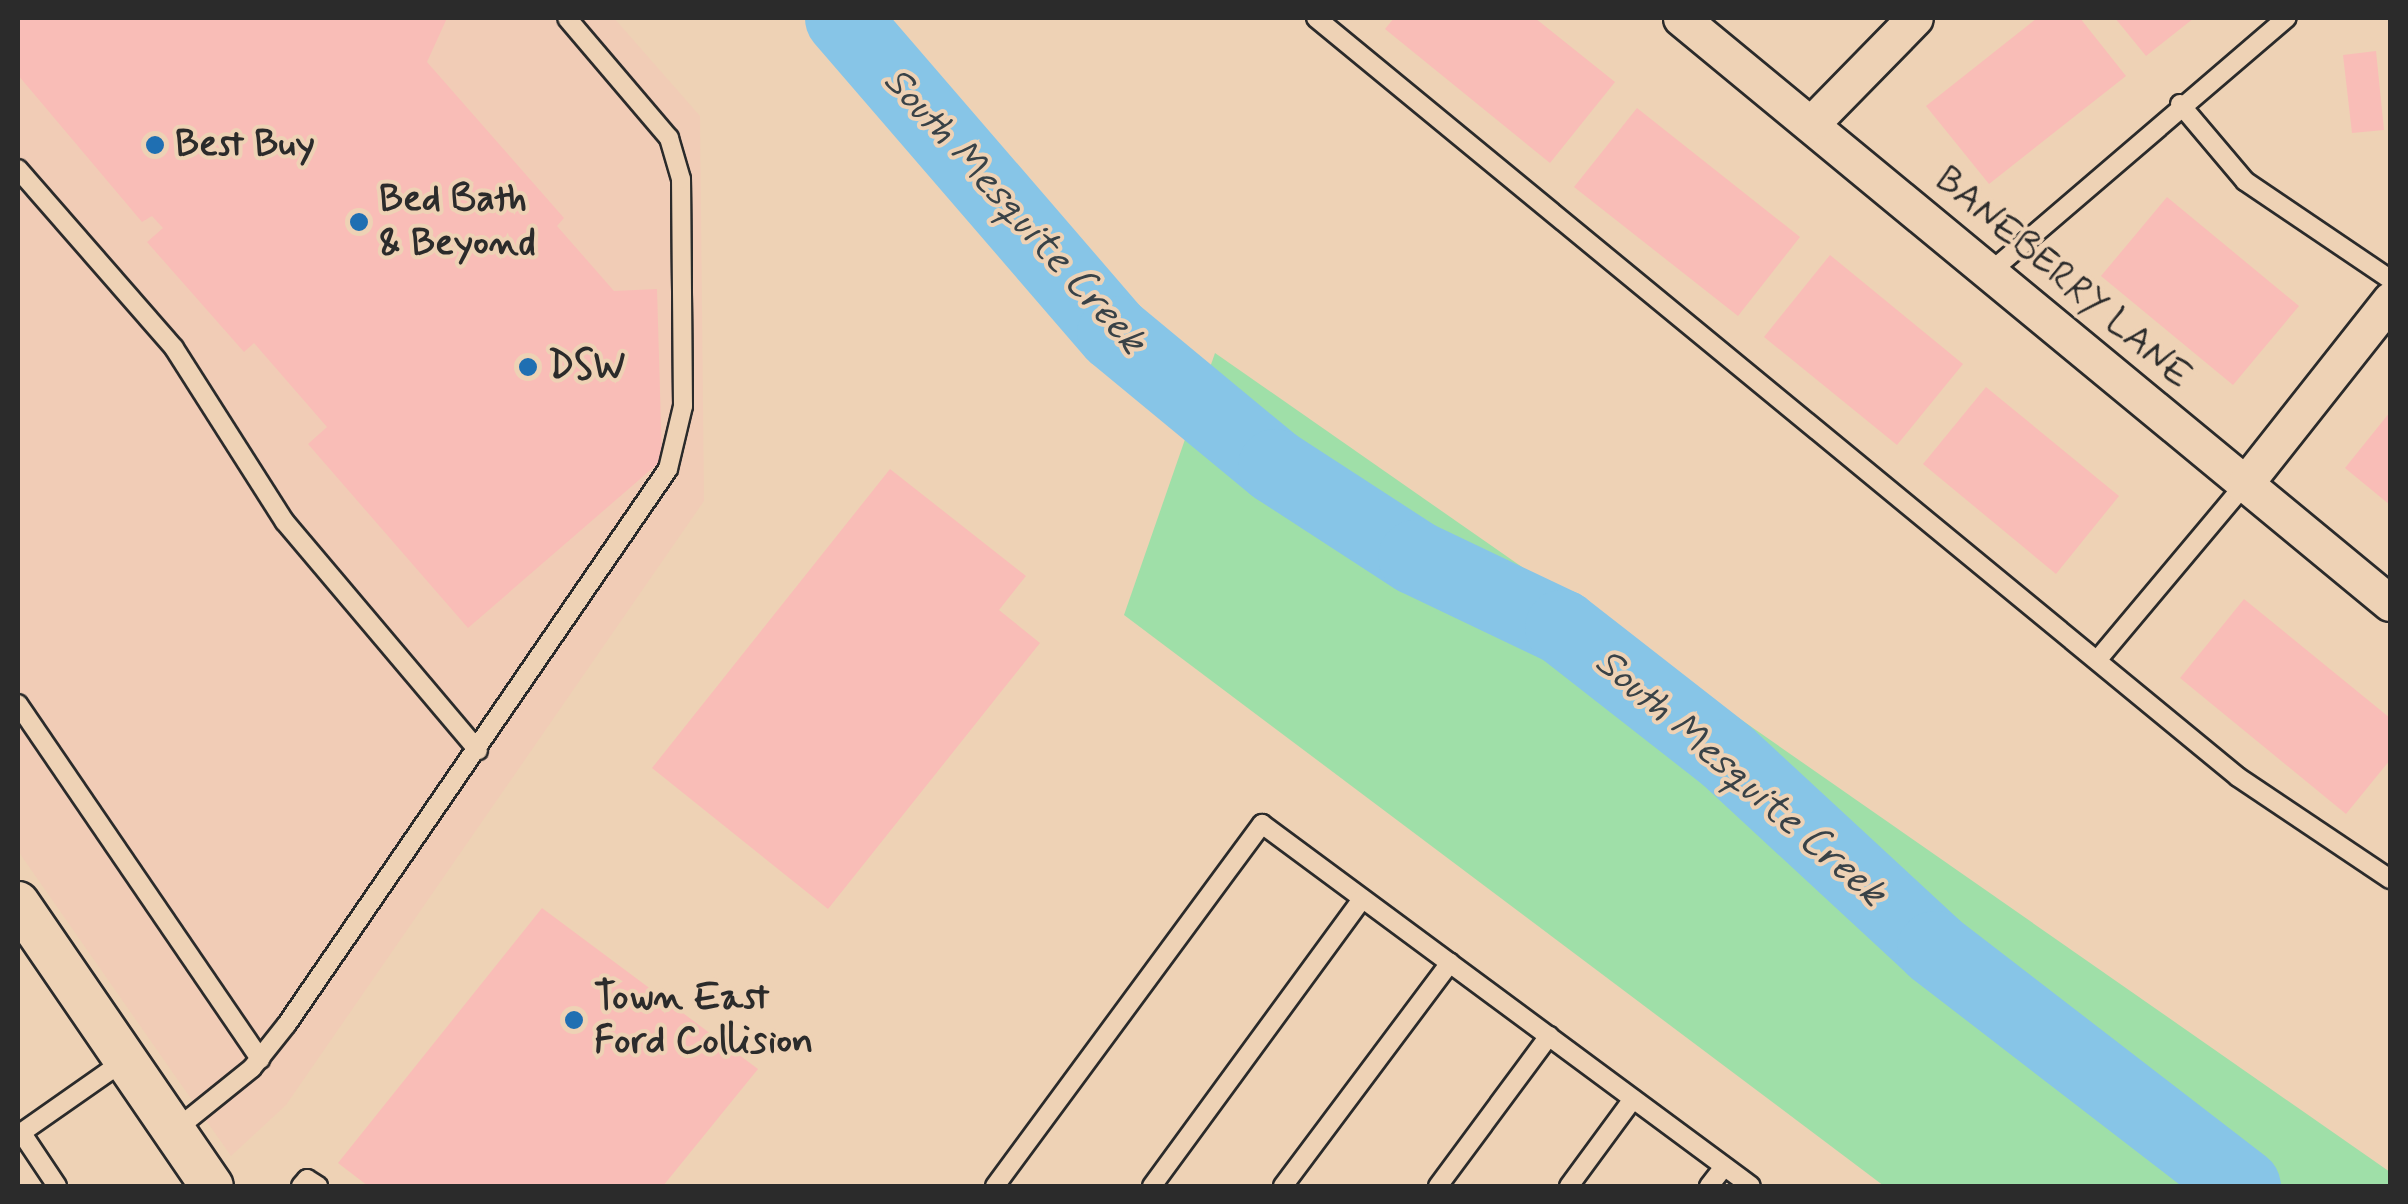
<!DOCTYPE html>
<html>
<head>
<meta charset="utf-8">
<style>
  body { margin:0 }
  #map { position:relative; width:2408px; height:1204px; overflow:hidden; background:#eed2b5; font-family:Mynerve,sans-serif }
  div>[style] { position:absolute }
  .built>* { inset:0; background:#f1ccb6 }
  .green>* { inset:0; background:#9fdfa8 }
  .river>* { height:75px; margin:-37.5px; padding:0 37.5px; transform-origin:37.5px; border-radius:37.5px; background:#87c5e7 }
  .building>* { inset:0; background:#f9bdb7 }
  .roads { filter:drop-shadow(2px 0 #2b2b2b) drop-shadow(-2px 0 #2b2b2b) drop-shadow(0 2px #2b2b2b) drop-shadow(0 -2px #2b2b2b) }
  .service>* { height:18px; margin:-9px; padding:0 9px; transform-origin:9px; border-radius:9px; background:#eed2b5 }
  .minor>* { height:35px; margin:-17.5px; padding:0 17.5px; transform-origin:17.5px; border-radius:17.5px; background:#eed2b5 }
  .tertiary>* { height:42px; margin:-21px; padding:0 21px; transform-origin:21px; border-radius:21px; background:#eed2b5 }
  .dots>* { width:28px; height:28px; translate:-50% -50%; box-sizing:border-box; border:5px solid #eed2b5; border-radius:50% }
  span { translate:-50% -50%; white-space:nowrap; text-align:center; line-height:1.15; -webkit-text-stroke:8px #eed2b5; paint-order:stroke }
  .poi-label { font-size:38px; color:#2b2b2b; font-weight:700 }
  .left { translate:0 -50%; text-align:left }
  .street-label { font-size:38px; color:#2b2b2b }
  .water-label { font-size:40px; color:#394247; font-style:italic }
  .frame { position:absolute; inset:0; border:20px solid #2b2b2b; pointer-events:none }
</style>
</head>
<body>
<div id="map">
  <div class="built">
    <div style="clip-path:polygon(18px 18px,614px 18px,700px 116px,704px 501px,286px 1105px,231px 1156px,18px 851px)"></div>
  </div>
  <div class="green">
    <div style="clip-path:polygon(1215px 353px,2390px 1172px,2390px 1186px,1884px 1186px,1124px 615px)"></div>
  </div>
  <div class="river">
    <div style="left:842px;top:18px;width:416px;rotate:49.2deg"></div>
    <div style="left:1114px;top:333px;width:209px;rotate:39.6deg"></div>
    <div style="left:1275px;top:466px;width:167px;rotate:33deg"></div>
    <div style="left:1415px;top:557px;width:163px;rotate:25.5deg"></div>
    <div style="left:1562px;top:627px;width:209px;rotate:38deg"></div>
    <div style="left:1727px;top:756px;width:282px;rotate:42.8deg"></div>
    <div style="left:1934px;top:948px;width:390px;rotate:37.6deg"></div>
  </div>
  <div class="building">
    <div style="clip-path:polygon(18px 18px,447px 18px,427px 62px,564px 218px,557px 226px,614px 291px,657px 289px,662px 460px,468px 628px,308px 444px,327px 427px,254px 343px,244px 352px,147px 242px,163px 228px,152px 216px,142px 222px,18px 75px)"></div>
    <div style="clip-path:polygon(1394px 18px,1535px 18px,1615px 82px,1550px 163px,1385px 29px)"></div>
    <div style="clip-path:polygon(2037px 18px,2080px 18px,2126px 76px,1989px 184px,1926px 106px)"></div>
    <div style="clip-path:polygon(2115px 18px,2194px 18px,2146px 56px)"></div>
    <div style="clip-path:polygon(2376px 51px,2384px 130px,2352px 133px,2343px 55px)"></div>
    <div style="clip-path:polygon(1637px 108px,1800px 237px,1738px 316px,1574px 187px)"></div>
    <div style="clip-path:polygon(2167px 197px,2299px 306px,2233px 385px,2101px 276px)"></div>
    <div style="clip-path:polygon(1830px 255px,1963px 364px,1897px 445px,1764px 337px)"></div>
    <div style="clip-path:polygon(1986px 387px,2119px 496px,2056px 574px,1923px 464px)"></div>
    <div style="clip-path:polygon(2390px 412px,2390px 505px,2345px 468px)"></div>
    <div style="clip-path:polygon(890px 469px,1026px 576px,999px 610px,1040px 643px,828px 909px,652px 768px)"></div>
    <div style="clip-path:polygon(2244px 599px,2390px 718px,2390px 760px,2346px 814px,2180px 678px)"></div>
    <div style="clip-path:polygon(542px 908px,758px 1069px,663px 1186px,368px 1186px,338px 1163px)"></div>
  </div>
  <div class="roads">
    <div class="service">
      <div style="left:1316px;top:18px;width:1194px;rotate:39.46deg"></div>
      <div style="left:2238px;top:777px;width:183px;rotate:33.9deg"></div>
      <div style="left:2180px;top:104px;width:101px;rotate:49.8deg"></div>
      <div style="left:2245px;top:181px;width:175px;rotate:34.1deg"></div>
      <div style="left:18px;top:169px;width:237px;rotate:48.9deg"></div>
      <div style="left:174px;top:348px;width:206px;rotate:57.5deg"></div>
      <div style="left:285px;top:522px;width:299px;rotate:49.8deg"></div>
      <div style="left:1989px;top:273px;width:392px;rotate:-40.6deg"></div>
      <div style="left:2099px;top:658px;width:226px;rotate:-50deg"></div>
      <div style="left:18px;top:704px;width:430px;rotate:55.7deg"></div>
      <div style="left:174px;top:1131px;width:100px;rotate:-38.9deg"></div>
      <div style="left:252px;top:1068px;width:56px;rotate:-51.5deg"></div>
      <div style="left:287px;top:1024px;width:673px;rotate:-55.53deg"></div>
      <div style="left:668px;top:469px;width:65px;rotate:-76.6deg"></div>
      <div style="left:683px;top:406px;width:227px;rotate:-90.5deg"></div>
      <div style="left:681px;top:179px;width:43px;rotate:-106.3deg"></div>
      <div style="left:669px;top:138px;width:157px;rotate:-130.4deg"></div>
      <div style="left:21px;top:1132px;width:65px;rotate:56.3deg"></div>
      <div style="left:18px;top:1135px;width:131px;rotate:-35deg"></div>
      <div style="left:301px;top:1186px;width:9px;rotate:-49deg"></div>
      <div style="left:307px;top:1179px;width:13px;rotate:32deg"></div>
      <div style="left:995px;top:1186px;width:450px;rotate:-53.6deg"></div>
      <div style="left:1262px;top:824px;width:608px;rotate:36.51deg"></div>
      <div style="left:1152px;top:1186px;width:356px;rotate:-53.8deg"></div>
      <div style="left:1283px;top:1186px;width:279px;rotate:-53.2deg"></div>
      <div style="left:1438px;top:1186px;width:187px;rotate:-53.5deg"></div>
      <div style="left:1569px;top:1186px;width:108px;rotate:-53.7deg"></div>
      <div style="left:1709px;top:1186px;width:24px;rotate:-52deg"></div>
    </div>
    <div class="minor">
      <div style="left:1681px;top:18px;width:919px;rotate:39.53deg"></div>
      <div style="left:1814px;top:121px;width:144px;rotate:-45.6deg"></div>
      <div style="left:2244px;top:485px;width:236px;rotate:-51.7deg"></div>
    </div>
    <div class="tertiary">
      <div style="left:18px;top:903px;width:343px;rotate:55.6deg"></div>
    </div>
  </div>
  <div class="dots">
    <div style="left:155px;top:145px;background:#1f6fb2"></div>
    <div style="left:359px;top:222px;background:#1f6fb2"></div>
    <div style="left:528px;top:367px;background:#1f6fb2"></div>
    <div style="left:574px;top:1020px;background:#1f6fb2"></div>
  </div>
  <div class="poi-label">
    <span class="left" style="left:175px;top:145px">Best Buy</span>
    <span class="left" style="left:379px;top:222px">Bed Bath<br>&amp; Beyond</span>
    <span class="left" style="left:548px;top:367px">DSW</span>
    <span class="left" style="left:594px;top:1020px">Town East<br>Ford Collision</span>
  </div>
  <div class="street-label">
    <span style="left:2063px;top:278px;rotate:40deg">BANEBERRY LANE</span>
  </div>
  <div class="water-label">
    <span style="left:1014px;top:211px;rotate:48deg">South Mesquite Creek</span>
    <span style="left:1740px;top:778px;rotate:41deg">South Mesquite Creek</span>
  </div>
  <div class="frame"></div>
</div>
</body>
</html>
